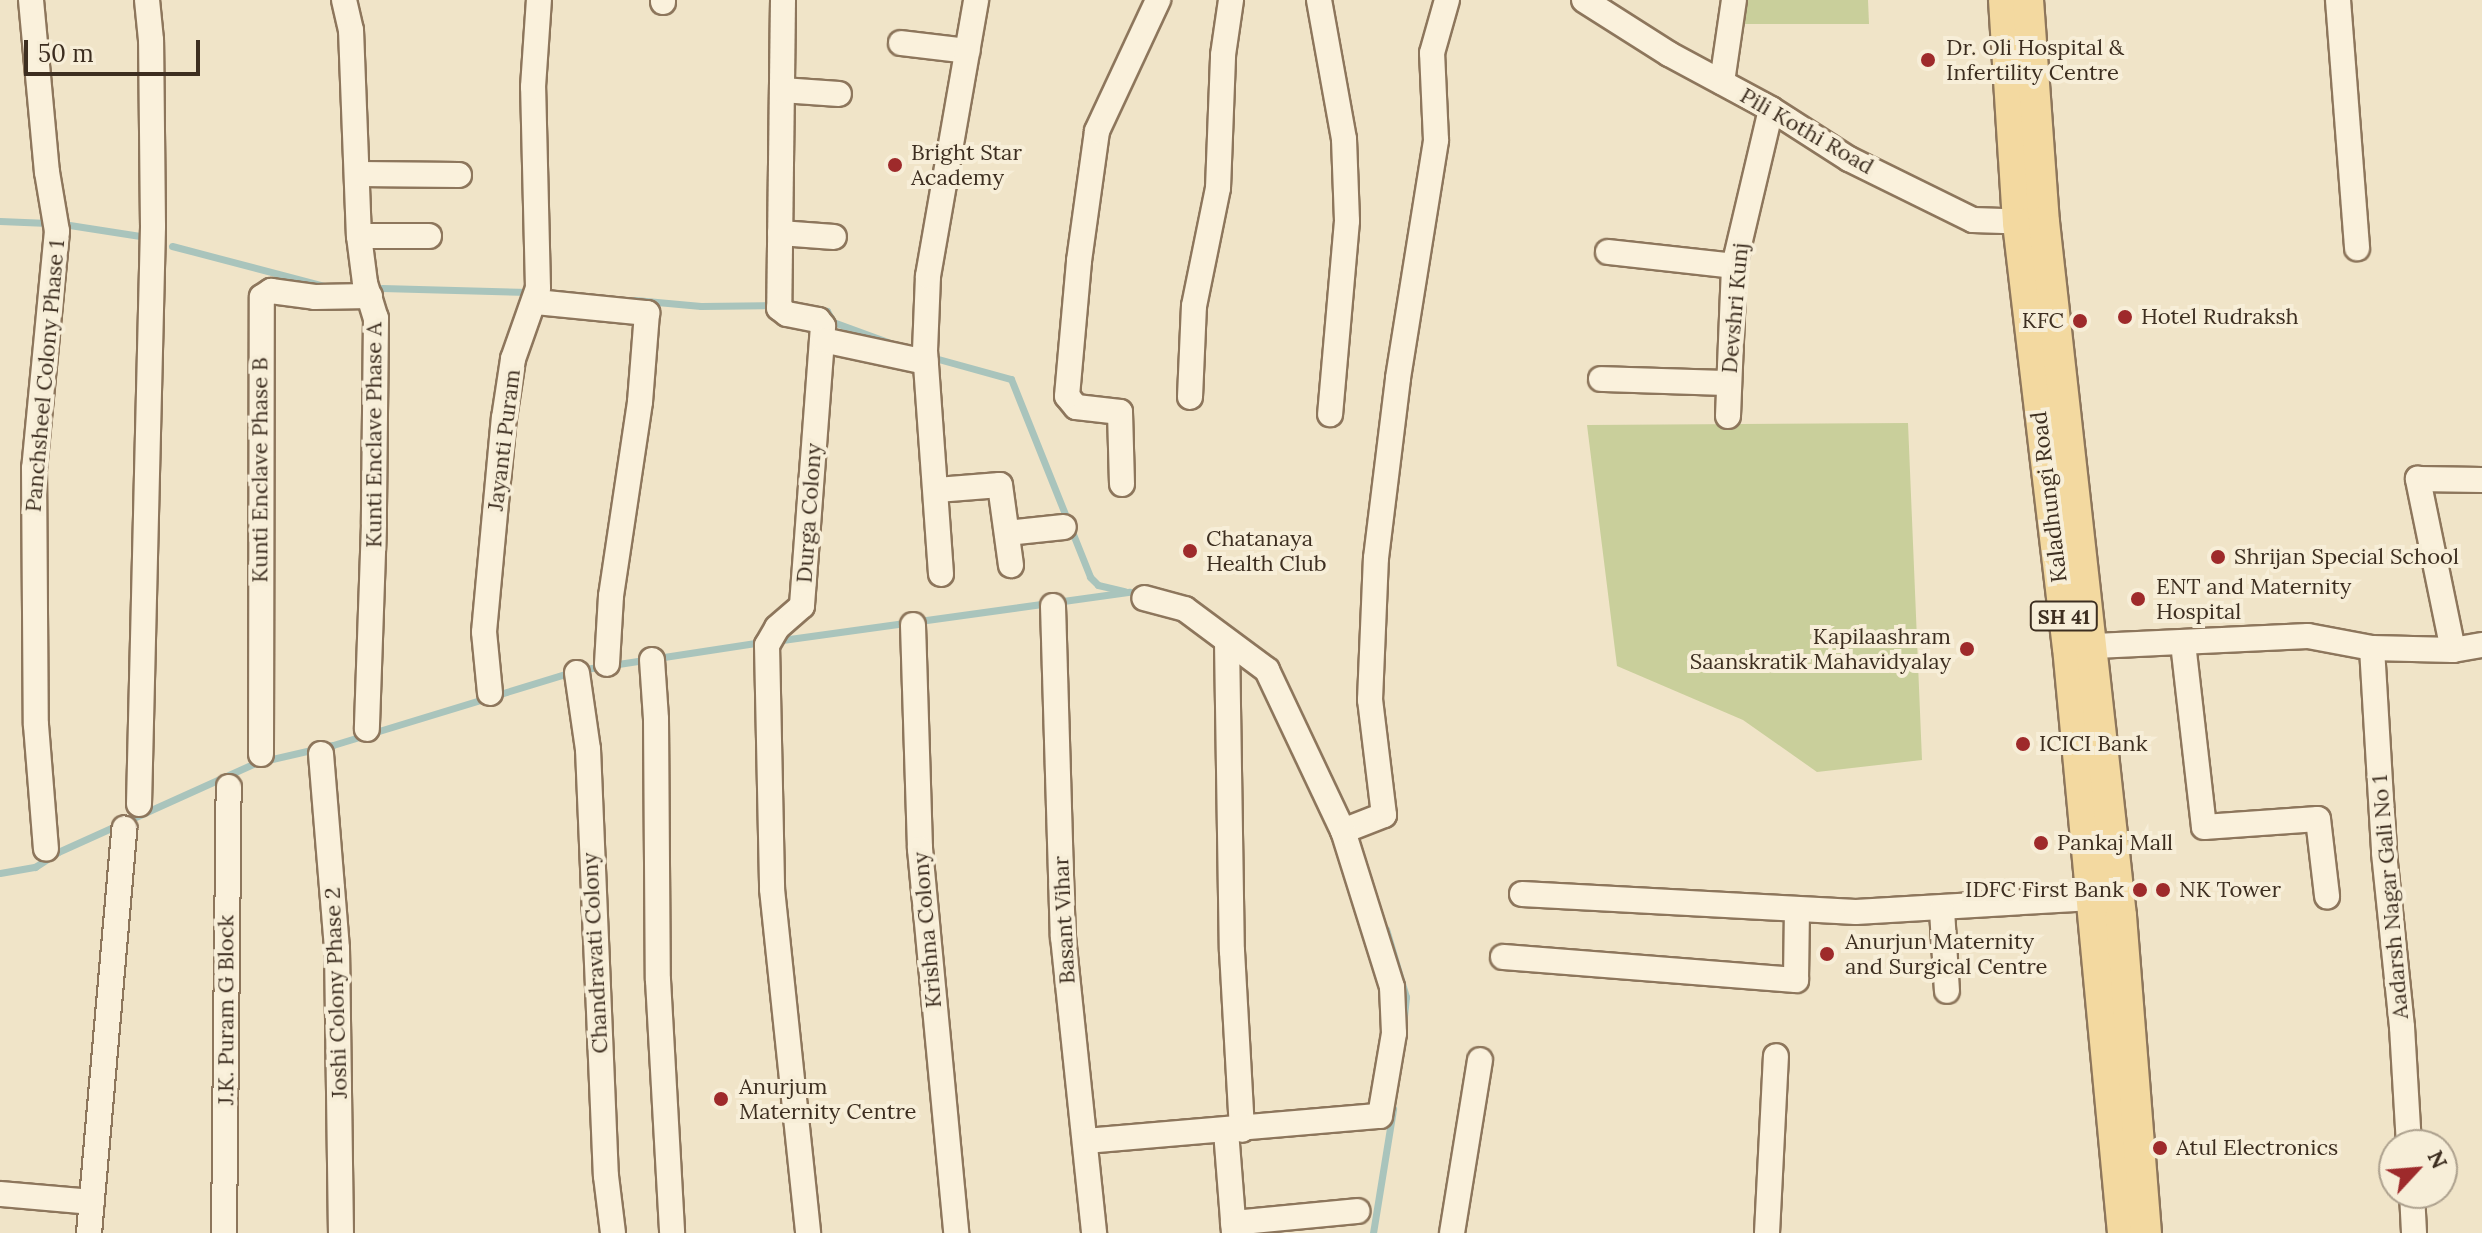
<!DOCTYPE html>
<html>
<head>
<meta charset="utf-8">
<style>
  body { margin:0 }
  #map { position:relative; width:2482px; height:1233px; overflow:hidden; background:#f0e4c8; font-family:Lora,serif }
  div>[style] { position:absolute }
  .green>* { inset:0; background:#c9cf9b }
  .stream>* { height:7px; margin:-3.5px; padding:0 3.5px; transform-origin:3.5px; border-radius:3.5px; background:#a9c4bc }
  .roads { filter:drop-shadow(2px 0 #8d765c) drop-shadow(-2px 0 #8d765c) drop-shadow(0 2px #8d765c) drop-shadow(0 -2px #8d765c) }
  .minor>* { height:24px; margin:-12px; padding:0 12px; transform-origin:12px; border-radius:12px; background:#faf1dc }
  .major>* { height:30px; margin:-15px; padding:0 15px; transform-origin:15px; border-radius:15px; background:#f3d9a0 }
  .dots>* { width:22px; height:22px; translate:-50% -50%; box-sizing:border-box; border:4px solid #f7eed8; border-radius:50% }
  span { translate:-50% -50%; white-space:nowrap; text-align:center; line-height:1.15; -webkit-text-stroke:8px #f7eed8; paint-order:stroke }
  .shield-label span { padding:2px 6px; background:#f7eed8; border:2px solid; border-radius:6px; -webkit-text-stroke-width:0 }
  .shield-label { font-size:20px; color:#3d2e20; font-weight:700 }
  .poi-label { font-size:22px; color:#3d2e20 }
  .left { translate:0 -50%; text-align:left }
  .right { translate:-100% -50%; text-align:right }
  .street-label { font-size:22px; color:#3d2e20 }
  .north { position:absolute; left:2378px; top:1129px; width:80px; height:80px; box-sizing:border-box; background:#f7eed8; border:2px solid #ada18e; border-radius:50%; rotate:64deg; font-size:22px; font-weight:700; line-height:32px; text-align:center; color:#3d2e20 }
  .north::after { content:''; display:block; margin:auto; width:28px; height:36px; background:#9e2a2b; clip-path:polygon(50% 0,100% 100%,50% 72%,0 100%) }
  .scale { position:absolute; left:24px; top:40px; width:176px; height:36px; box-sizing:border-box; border:4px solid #3d2e20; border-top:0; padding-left:10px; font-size:24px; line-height:28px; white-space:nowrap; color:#3d2e20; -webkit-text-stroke:6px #f7eed8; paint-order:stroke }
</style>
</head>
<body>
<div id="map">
  <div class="green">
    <div style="clip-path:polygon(1745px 0,1868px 0,1869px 24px,1743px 24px)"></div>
    <div style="clip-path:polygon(1908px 423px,1922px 760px,1817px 772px,1743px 720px,1617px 666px,1587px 425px)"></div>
  </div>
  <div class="stream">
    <div style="left:0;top:221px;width:48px;rotate:2.4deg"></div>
    <div style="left:63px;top:224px;width:78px;rotate:8.9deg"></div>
    <div style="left:172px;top:246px;width:157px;rotate:14.7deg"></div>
    <div style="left:382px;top:288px;width:147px;rotate:1.6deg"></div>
    <div style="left:635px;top:300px;width:66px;rotate:5.2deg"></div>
    <div style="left:701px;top:306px;width:71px;rotate:-0.8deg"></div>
    <div style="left:818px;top:310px;width:9px;rotate:6deg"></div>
    <div style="left:827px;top:311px;width:13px;rotate:61deg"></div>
    <div style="left:833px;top:322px;width:59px;rotate:20deg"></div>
    <div style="left:931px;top:357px;width:83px;rotate:15.4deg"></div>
    <div style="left:1011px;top:379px;width:213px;rotate:68.2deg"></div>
    <div style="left:1090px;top:577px;width:11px;rotate:45deg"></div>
    <div style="left:1098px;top:585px;width:27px;rotate:13deg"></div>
    <div style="left:775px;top:641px;width:358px;rotate:-7.9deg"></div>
    <div style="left:0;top:873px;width:36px;rotate:-10deg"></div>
    <div style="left:35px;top:867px;width:27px;rotate:-33deg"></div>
    <div style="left:58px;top:852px;width:216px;rotate:-24.3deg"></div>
    <div style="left:255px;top:763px;width:80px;rotate:-13deg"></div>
    <div style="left:333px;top:745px;width:257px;rotate:-17deg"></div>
    <div style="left:579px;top:670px;width:185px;rotate:-8.7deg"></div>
    <div style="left:1386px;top:929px;width:71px;rotate:73.6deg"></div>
    <div style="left:1406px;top:997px;width:20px;rotate:96deg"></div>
    <div style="left:1373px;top:1233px;width:126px;rotate:-80.8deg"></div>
  </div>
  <div class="roads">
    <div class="minor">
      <div style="left:31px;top:0;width:173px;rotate:84.7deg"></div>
      <div style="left:47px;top:172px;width:60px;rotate:80.4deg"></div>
      <div style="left:57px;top:231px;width:238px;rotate:95.5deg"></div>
      <div style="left:34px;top:468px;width:257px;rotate:89.6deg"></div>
      <div style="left:36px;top:725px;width:124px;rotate:85.4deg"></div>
      <div style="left:344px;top:0;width:31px;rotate:77deg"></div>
      <div style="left:351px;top:30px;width:206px;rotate:87.8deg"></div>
      <div style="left:359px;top:236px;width:47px;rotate:82.7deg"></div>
      <div style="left:365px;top:283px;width:37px;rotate:73deg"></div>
      <div style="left:376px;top:318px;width:206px;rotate:90.6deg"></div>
      <div style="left:374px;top:524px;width:205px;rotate:92deg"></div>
      <div style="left:783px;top:0;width:308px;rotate:90.7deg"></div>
      <div style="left:779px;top:308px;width:10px;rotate:37deg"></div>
      <div style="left:787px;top:314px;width:32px;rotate:11deg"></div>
      <div style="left:818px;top:320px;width:8px;rotate:50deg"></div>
      <div style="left:823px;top:326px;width:281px;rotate:94.3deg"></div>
      <div style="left:802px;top:606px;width:33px;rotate:139deg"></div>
      <div style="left:777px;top:628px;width:20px;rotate:120deg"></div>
      <div style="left:767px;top:645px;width:244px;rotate:88.8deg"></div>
      <div style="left:772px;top:889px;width:346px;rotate:84deg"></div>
      <div style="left:1319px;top:0;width:141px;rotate:79.8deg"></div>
      <div style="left:1344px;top:139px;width:82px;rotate:87.9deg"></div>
      <div style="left:1347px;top:221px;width:194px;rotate:95deg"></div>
      <div style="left:1584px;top:0;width:101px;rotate:32.4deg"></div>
      <div style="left:1669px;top:54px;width:116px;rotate:28.3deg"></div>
      <div style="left:1771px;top:109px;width:93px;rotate:32.7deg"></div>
      <div style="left:1849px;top:159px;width:138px;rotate:26.2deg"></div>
      <div style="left:1973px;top:220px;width:60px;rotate:1.9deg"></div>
      <div style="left:2338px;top:0;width:249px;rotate:85.6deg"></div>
      <div style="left:663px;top:2px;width:2px;rotate:-90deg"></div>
      <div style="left:901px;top:43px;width:67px;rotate:6.8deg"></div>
      <div style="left:1722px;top:82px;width:83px;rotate:-81.7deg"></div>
      <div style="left:782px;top:90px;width:57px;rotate:4deg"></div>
      <div style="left:359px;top:174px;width:100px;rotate:0.6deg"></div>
      <div style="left:780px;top:233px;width:54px;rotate:4.2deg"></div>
      <div style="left:359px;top:236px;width:70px"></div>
      <div style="left:1608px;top:252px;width:127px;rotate:6.3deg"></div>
      <div style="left:536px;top:302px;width:112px;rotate:5.7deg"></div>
      <div style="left:647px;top:313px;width:89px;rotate:94.5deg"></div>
      <div style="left:640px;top:402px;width:196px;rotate:98.5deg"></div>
      <div style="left:611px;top:596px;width:68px;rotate:93.4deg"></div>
      <div style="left:823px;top:340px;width:105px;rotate:12.1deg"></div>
      <div style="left:1601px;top:379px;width:128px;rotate:1.8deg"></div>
      <div style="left:1190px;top:397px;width:91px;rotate:-87.5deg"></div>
      <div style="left:1194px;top:306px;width:120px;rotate:-78.5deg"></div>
      <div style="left:1218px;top:188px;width:133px;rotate:-87.8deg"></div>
      <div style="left:1223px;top:55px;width:56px;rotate:-81.7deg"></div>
      <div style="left:1728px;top:416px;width:150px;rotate:-87.7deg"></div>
      <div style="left:1734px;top:266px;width:161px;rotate:-76.7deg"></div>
      <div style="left:1122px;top:484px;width:72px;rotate:-91.6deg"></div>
      <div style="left:1120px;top:412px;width:44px;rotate:-173.5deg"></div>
      <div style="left:1076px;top:407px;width:14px;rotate:-129deg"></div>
      <div style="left:1067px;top:396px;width:136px;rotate:-84.9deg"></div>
      <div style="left:1079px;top:261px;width:131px;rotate:-82.1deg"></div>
      <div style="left:1097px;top:131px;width:145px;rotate:-65deg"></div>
      <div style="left:937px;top:490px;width:63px;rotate:-4.5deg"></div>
      <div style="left:1000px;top:485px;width:81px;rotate:82.2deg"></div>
      <div style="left:1007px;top:533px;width:57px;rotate:-6deg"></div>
      <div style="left:941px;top:574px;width:224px;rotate:-94.1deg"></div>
      <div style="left:925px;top:351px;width:75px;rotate:-87.7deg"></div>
      <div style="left:928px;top:276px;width:280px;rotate:-80.1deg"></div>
      <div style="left:1053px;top:606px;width:331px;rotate:88.3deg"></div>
      <div style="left:1063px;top:937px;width:298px;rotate:84deg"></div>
      <div style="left:913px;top:625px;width:224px;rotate:88.2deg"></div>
      <div style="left:920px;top:849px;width:386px;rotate:84.6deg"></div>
      <div style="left:1227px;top:642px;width:309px;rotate:89.1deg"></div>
      <div style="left:1232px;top:951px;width:179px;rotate:86.8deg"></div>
      <div style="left:2183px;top:643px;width:185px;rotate:83.5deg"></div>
      <div style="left:2204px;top:827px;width:114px;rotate:-4deg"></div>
      <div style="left:2318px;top:819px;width:78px;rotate:83.3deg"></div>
      <div style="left:2074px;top:647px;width:234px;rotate:-2.7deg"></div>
      <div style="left:2308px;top:636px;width:65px;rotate:10.6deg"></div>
      <div style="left:2372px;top:648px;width:81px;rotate:1.4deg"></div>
      <div style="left:2453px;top:650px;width:29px;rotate:-10deg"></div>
      <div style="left:2372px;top:648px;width:205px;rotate:86.6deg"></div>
      <div style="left:2384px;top:853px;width:175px;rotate:84.1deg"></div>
      <div style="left:2402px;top:1027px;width:118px;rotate:86.6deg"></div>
      <div style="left:2453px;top:650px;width:175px;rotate:-101.6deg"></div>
      <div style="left:2418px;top:479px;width:64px;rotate:0.9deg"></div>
      <div style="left:652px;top:660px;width:59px;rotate:86.1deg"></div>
      <div style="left:656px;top:719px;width:261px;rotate:89.6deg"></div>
      <div style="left:658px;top:980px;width:253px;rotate:86.8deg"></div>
      <div style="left:577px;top:673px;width:77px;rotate:81.8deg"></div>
      <div style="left:588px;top:749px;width:427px;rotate:87.6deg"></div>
      <div style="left:606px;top:1176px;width:57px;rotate:83deg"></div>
      <div style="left:490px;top:693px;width:61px;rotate:-95.6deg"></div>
      <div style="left:484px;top:632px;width:215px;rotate:-84.7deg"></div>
      <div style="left:504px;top:418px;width:60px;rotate:-81.3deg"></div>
      <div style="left:513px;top:359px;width:75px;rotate:-70.6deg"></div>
      <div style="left:538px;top:288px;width:201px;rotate:-91.4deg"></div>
      <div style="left:533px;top:87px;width:87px;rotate:-86.1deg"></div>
      <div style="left:261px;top:754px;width:457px;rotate:-89.9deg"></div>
      <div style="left:262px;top:297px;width:11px;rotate:-34deg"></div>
      <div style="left:271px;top:291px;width:44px;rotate:7.8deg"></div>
      <div style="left:315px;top:297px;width:55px;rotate:-1deg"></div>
      <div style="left:321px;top:754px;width:195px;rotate:85.3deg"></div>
      <div style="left:337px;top:948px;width:285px;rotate:89.2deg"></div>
      <div style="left:139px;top:804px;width:578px;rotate:-88.61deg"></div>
      <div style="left:153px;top:226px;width:186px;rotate:-90.6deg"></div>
      <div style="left:151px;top:40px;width:40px;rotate:-95.7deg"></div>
      <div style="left:1343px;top:831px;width:44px;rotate:-21.3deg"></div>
      <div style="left:1384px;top:815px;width:116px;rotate:-96.9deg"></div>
      <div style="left:1370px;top:700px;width:142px;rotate:-87.6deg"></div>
      <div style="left:1376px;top:558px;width:181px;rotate:-83deg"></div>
      <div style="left:1398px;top:378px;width:241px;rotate:-80.9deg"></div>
      <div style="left:1436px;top:140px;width:87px;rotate:-92.6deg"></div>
      <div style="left:1432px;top:53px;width:55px;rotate:-74.2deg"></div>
      <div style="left:1522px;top:894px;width:334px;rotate:3.1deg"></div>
      <div style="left:1856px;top:912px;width:237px;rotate:-3.4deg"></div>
      <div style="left:1942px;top:910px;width:81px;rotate:86.5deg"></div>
      <div style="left:1503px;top:957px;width:294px;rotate:4.5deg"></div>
      <div style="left:1796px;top:980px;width:71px;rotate:-89.2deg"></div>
      <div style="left:1226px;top:1131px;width:102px;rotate:85.5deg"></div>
      <div style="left:1086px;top:1141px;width:295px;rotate:-4.9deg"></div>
      <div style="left:1380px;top:1116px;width:84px;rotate:-80.4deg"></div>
      <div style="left:1394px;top:1033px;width:46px;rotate:-92.5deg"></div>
      <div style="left:1392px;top:987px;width:164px;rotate:-107.4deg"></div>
      <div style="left:1343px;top:831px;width:178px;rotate:-115.3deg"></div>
      <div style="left:1267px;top:670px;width:102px;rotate:-143.4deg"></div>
      <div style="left:1185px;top:609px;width:42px;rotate:-165deg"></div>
      <div style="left:2412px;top:1193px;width:40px;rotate:87.1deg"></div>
      <div style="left:0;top:1194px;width:92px;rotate:5deg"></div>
      <div style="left:1233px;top:1223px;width:125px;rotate:-5.5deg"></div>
      <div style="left:89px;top:1233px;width:406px;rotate:-85deg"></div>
      <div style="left:224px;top:1233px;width:446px;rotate:-89.4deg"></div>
      <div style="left:1452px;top:1233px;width:175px;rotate:-80.8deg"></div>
      <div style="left:1767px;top:1233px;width:177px;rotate:-87.1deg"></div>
    </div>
    <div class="major">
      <div style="left:2004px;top:0;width:223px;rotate:86.4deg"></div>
      <div style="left:2018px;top:223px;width:427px;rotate:83.3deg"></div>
      <div style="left:2068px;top:647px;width:589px;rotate:84.64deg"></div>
      <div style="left:2028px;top:0;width:223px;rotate:85.9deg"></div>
      <div style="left:2044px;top:222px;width:698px;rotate:83.67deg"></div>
      <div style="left:2121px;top:916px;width:318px;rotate:85.5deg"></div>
    </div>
  </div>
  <div class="dots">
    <div style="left:1928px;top:60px;background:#9e2a2b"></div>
    <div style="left:895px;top:165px;background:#9e2a2b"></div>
    <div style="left:2125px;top:317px;background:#9e2a2b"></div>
    <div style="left:2080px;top:321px;background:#9e2a2b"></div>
    <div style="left:1190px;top:551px;background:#9e2a2b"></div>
    <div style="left:2218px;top:557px;background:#9e2a2b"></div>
    <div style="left:2138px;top:599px;background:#9e2a2b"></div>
    <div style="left:1967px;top:649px;background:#9e2a2b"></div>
    <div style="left:2023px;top:744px;background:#9e2a2b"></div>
    <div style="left:2041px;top:843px;background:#9e2a2b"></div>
    <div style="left:2140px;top:890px;background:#9e2a2b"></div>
    <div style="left:2163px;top:890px;background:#9e2a2b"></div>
    <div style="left:1827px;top:954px;background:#9e2a2b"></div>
    <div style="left:721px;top:1099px;background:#9e2a2b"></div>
    <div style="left:2160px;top:1148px;background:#9e2a2b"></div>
  </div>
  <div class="shield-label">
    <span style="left:2064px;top:616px">SH 41</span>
  </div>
  <div class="poi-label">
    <span class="left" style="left:1946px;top:60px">Dr. Oli Hospital &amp;<br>Infertility Centre</span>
    <span class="left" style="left:911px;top:165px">Bright Star<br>Academy</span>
    <span class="left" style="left:2141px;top:317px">Hotel Rudraksh</span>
    <span class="right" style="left:2064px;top:321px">KFC</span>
    <span class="left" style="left:1206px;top:551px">Chatanaya<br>Health Club</span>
    <span class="left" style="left:2234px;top:557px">Shrijan Special School</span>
    <span class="left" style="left:2156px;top:599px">ENT and Maternity<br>Hospital</span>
    <span class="right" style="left:1951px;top:649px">Kapilaashram<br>Saanskratik Mahavidyalay</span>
    <span class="left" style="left:2039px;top:744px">ICICI Bank</span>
    <span class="left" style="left:2057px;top:843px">Pankaj Mall</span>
    <span class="right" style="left:2124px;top:890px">IDFC First Bank</span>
    <span class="left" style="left:2179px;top:890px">NK Tower</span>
    <span class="left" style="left:1845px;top:954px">Anurjun Maternity<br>and Surgical Centre</span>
    <span class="left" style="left:739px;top:1099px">Anurjum<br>Maternity Centre</span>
    <span class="left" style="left:2176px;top:1148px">Atul Electronics</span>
  </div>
  <div class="street-label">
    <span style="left:1807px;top:131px;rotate:30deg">Pili Kothi Road</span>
    <span style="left:1735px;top:308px;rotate:-85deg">Devshri Kunj</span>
    <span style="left:45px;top:376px;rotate:-85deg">Panchsheel Colony Phase 1</span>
    <span style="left:374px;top:435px;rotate:-90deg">Kunti Enclave Phase A</span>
    <span style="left:504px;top:440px;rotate:-83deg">Jayanti Puram</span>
    <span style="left:260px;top:470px;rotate:-90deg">Kunti Enclave Phase B</span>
    <span style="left:2049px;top:497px;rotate:-97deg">Kaladhungi Road</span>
    <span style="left:809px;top:513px;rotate:-86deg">Durga Colony</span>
    <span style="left:2390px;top:897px;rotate:-95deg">Aadarsh Nagar Gali No 1</span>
    <span style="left:1064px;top:920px;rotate:-93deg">Basant Vihar</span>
    <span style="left:927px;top:930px;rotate:-95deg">Krishna Colony</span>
    <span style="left:595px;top:953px;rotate:-93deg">Chandravati Colony</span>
    <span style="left:336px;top:993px;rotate:-92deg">Joshi Colony Phase 2</span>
    <span style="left:226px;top:1010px;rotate:-90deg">J.K. Puram G Block</span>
  </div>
  <div class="north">N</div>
  <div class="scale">50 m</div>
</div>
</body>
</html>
